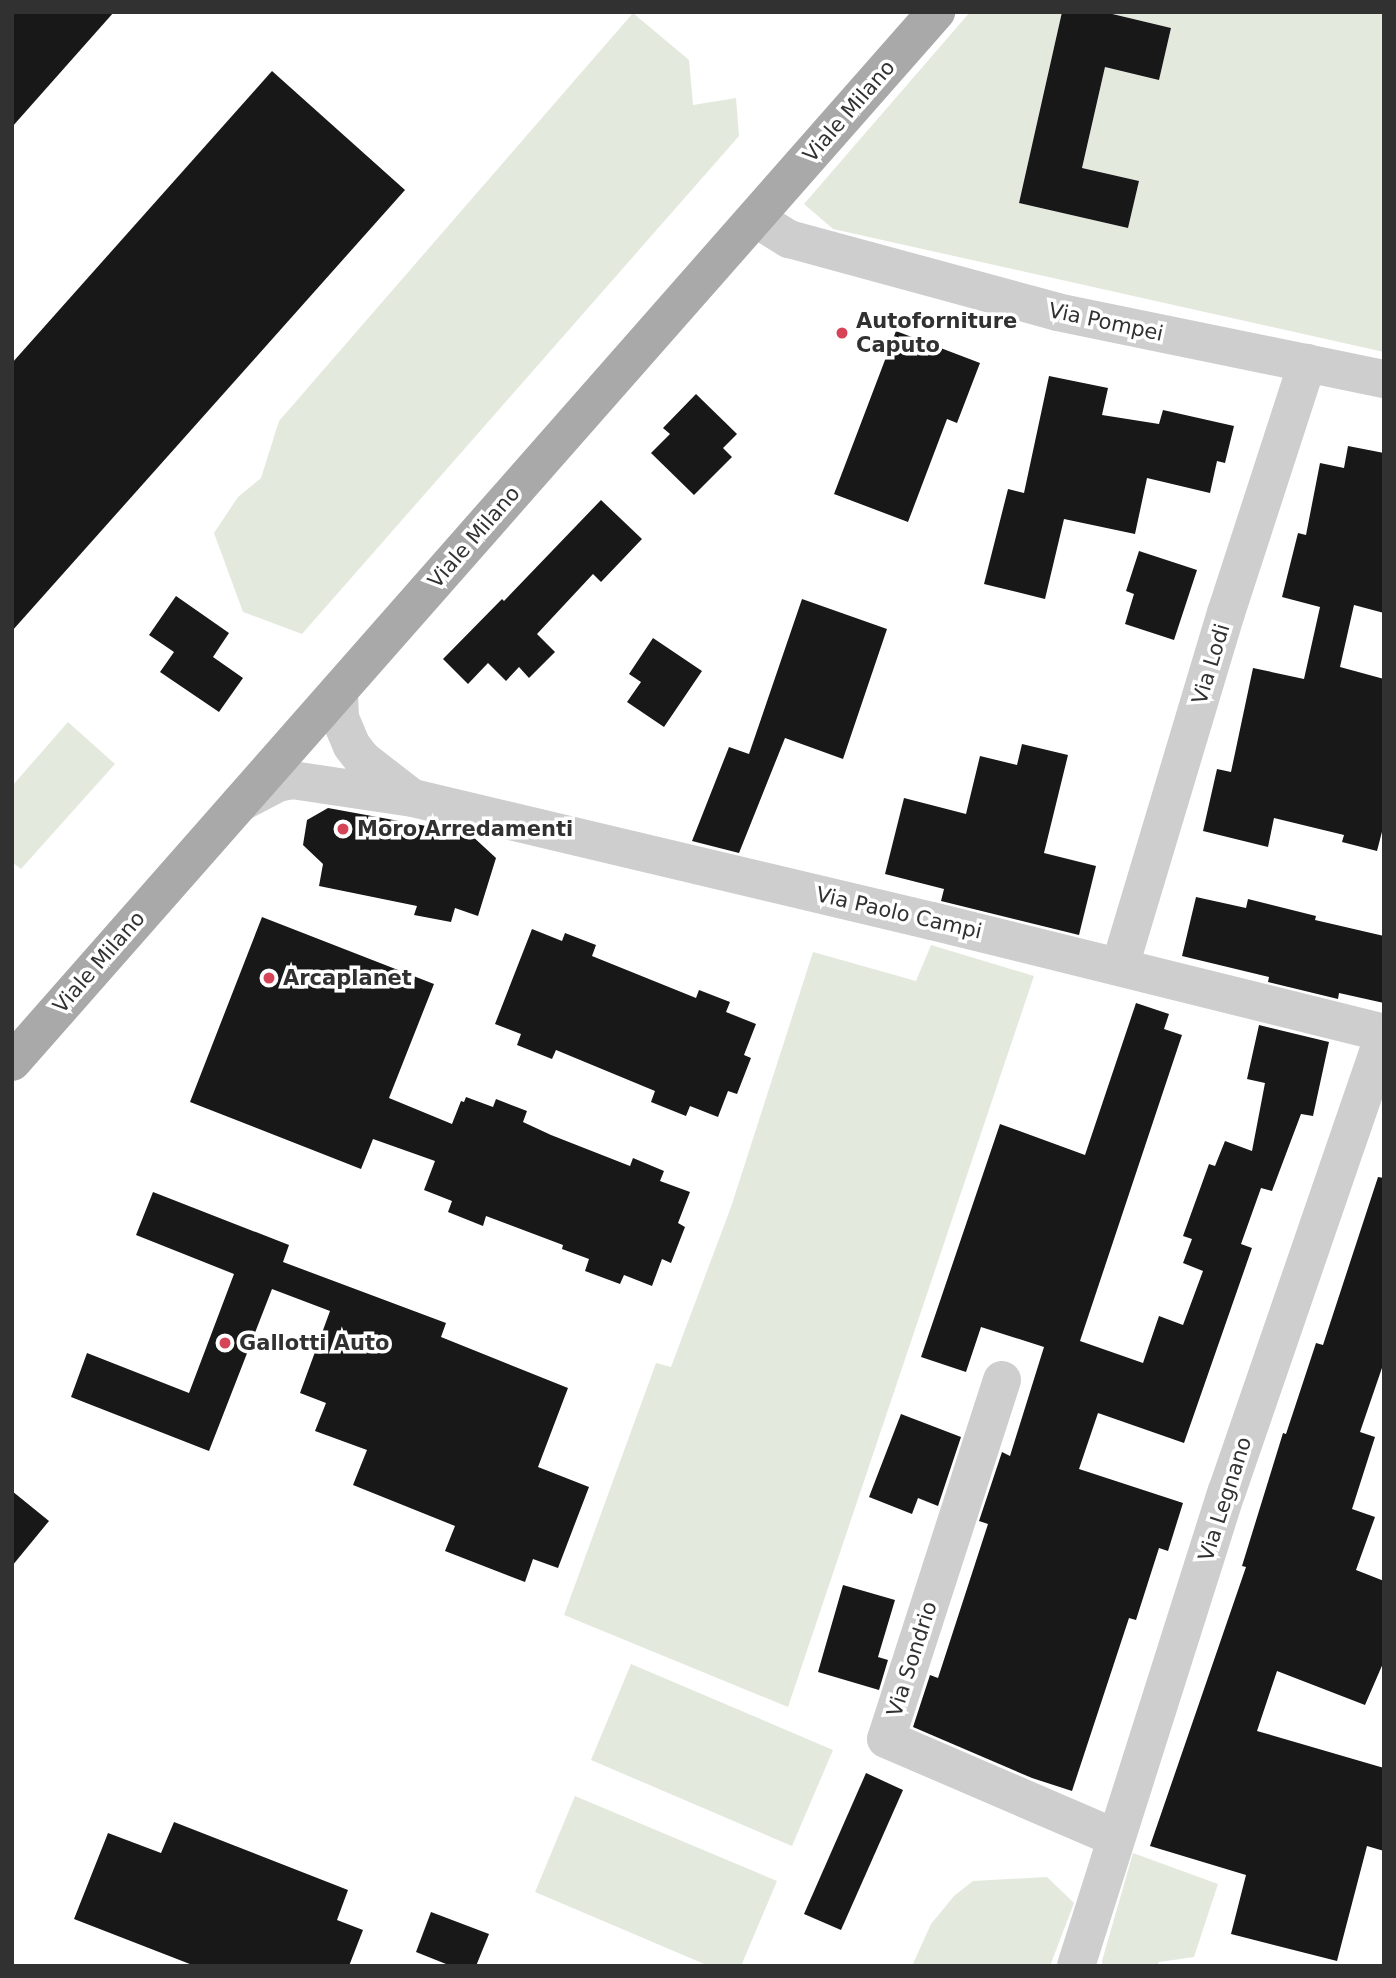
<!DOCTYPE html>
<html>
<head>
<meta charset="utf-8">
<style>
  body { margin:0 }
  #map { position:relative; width:1396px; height:1978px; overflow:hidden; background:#fff; font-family:"DejaVu Sans",sans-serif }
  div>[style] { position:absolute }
  .green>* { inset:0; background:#e4e9dd }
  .building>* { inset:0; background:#181818 }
  .minor>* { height:38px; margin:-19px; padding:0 19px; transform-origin:19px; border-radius:19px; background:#cecece }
  .major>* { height:38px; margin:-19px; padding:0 19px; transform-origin:19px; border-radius:19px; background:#a9a9a9 }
  .dots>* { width:19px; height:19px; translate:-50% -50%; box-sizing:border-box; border:4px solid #fff; border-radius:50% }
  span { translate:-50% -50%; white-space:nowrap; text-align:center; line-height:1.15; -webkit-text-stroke:7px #fff; paint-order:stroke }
  .street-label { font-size:21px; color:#313131 }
  .poi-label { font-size:21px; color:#313131; font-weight:700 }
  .left { translate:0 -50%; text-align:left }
  .frame { position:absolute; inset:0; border:14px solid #313131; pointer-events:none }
</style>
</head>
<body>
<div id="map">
  <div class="green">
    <div style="clip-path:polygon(970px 12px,1062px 12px,1019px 203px,1128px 228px,1139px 181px,1082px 168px,1105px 67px,1159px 79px,1171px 28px,1104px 12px,1384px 12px,1384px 352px,833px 229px,804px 204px)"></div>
    <div style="clip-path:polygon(633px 13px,689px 60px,693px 105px,736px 98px,739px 136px,302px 634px,243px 612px,214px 533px,238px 497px,261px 478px,279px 421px)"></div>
    <div style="clip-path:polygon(68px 722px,115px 764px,21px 869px,12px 862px,12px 786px)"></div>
    <div style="clip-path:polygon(931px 945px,1034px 976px,788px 1707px,564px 1615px,656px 1363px,671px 1367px,731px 1207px,813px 952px,916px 981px)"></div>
    <div style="clip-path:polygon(631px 1664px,833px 1750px,792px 1846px,591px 1760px)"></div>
    <div style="clip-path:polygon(575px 1796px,777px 1881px,741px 1966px,709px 1966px,535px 1892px)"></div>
    <div style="clip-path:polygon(1133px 1853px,1218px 1884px,1194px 1957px,1159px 1962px,1157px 1966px,1103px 1966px,1102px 1961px)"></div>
    <div style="clip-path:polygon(1047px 1877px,1074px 1903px,1050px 1966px,912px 1966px,931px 1924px,954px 1896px,973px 1881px)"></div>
  </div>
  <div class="building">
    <div style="clip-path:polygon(12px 12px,114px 12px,12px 127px)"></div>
    <div style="clip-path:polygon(1062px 12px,1104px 12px,1171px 28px,1159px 80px,1105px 67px,1082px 168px,1139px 181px,1128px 228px,1019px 203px)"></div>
    <div style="clip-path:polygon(272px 71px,405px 190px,12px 631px,12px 363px)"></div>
    <div style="clip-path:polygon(896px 331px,980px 363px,957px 423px,947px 419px,908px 522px,834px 494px)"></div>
    <div style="clip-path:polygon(1049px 376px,1108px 388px,1102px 415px,1159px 424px,1163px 410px,1234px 426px,1225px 463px,1217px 461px,1210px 493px,1147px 478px,1135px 534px,1064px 519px,1045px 599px,984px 584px,1008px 489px,1024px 493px)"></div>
    <div style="clip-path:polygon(696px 394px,737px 434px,723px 448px,732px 457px,694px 495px,651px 453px,670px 434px,663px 428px)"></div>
    <div style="clip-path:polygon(1348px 446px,1384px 453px,1384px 613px,1354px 605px,1340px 667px,1384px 679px,1384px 824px,1377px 851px,1342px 842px,1344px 835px,1274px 818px,1268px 847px,1203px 831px,1217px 769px,1231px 772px,1253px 668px,1304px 679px,1320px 607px,1282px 597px,1298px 533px,1306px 535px,1320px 463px,1344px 468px)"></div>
    <div style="clip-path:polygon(601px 500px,642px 539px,601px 582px,593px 574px,537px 634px,555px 652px,529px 678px,519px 667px,506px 681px,488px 663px,468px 684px,443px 659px,502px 599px,504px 601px)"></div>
    <div style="clip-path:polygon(1139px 551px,1197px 570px,1174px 640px,1125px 624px,1134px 594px,1126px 591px)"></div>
    <div style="clip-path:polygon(176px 596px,229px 633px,213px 657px,243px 678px,219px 712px,160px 672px,174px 652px,149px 635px)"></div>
    <div style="clip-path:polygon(802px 599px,887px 629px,843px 759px,785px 738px,739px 853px,692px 841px,729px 747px,749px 754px)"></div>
    <div style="clip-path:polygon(653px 638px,702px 671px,664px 727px,627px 702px,641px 682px,629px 674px)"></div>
    <div style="clip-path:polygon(1022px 744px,1068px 755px,1044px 853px,1096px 866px,1079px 935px,941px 901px,944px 889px,885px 874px,904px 798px,966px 814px,980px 756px,1017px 765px)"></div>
    <div style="clip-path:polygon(328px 808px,470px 834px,496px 858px,478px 916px,455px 908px,451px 922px,414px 915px,417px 906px,319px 886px,323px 864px,303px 845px,307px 820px)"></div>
    <div style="clip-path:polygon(1196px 897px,1246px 908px,1248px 899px,1316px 916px,1315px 920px,1384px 936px,1384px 1003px,1339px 993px,1338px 999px,1268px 982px,1269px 977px,1182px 956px)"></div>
    <div style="clip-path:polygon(262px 917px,434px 984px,389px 1098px,452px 1124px,461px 1101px,464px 1102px,466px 1097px,493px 1107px,496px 1099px,527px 1111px,523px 1122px,551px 1135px,630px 1166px,633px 1158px,664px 1171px,660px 1181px,690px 1192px,678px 1223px,685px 1227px,671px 1263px,662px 1259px,652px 1286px,624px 1275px,620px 1284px,585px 1271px,589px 1259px,562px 1249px,563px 1245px,486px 1216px,483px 1226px,448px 1212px,452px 1201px,424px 1190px,435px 1161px,373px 1139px,361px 1169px,190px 1102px)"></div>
    <div style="clip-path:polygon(532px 929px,562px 941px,565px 933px,596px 945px,592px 956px,696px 998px,699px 990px,730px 1002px,726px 1012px,756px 1024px,744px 1055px,751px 1058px,737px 1094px,728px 1091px,718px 1117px,690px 1106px,686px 1116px,651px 1102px,655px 1091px,556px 1050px,552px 1059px,517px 1045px,521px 1034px,495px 1024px)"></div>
    <div style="clip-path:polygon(1136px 1003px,1169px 1014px,1164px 1029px,1182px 1035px,1080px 1341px,1143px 1363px,1159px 1316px,1183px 1325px,1203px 1271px,1183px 1263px,1192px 1239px,1183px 1236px,1209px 1164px,1215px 1166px,1225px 1141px,1252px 1151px,1265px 1083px,1247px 1079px,1259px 1025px,1329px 1042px,1313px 1116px,1301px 1114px,1272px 1191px,1261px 1188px,1241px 1244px,1252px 1248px,1184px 1443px,1098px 1413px,1079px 1469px,1183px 1503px,1168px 1551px,1159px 1548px,1136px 1620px,1129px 1618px,1072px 1791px,1032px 1778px,913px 1727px,930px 1675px,938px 1678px,988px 1524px,979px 1521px,1002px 1452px,1010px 1456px,1044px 1347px,981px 1327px,966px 1372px,921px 1357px,1000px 1124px,1085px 1155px)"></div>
    <div style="clip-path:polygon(1378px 1177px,1384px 1178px,1384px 1362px,1360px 1432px,1375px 1437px,1352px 1509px,1375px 1517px,1356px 1570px,1384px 1581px,1384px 1661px,1365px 1705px,1277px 1671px,1257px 1731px,1384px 1768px,1384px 1851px,1367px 1846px,1337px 1961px,1231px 1934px,1246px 1875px,1150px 1846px,1246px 1567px,1242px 1566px,1283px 1433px,1286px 1434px,1316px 1343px,1323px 1345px)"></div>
    <div style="clip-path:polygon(153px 1192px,289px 1245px,283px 1262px,446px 1323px,441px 1337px,568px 1388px,538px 1467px,589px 1487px,558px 1568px,533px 1559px,525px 1582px,445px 1551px,455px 1526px,353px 1485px,367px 1450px,315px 1431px,326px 1403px,300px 1393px,330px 1311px,272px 1289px,209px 1451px,71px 1397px,87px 1353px,189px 1393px,234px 1274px,136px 1235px)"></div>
    <div style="clip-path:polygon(901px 1414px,961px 1437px,938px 1506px,918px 1498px,912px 1514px,869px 1497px)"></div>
    <div style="clip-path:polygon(12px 1491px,49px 1521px,12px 1566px)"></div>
    <div style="clip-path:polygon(843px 1585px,895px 1600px,878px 1657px,888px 1660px,879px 1690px,818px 1672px)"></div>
    <div style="clip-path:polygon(866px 1773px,903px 1790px,841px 1930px,804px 1914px)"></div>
    <div style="clip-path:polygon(174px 1822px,348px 1890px,337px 1920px,363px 1930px,349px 1966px,195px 1966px,74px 1919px,108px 1833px,161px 1853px)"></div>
    <div style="clip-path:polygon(431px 1912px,489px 1934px,476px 1966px,451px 1966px,416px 1952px)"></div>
  </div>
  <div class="minor">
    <div style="left:755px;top:218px;width:40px;rotate:32deg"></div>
    <div style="left:789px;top:239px;width:278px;rotate:15.2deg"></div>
    <div style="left:1057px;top:312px;width:334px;rotate:11.6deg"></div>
    <div style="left:339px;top:691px;width:27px;rotate:88deg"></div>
    <div style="left:340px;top:718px;width:30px;rotate:67deg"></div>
    <div style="left:352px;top:746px;width:16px;rotate:52deg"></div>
    <div style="left:362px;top:759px;width:62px;rotate:37.8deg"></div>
    <div style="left:240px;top:803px;width:43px;rotate:-27.8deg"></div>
    <div style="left:278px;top:783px;width:14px;rotate:-12deg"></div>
    <div style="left:292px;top:780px;width:122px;rotate:8.5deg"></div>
    <div style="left:413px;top:798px;width:533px;rotate:13.33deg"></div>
    <div style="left:932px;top:921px;width:466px;rotate:13.9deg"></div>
    <div style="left:1120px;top:966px;width:369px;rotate:-73.3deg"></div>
    <div style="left:1226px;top:613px;width:263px;rotate:-72deg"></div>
    <div style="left:1002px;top:1380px;width:377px;rotate:107.9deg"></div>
    <div style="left:886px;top:1739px;width:250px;rotate:23.3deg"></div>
    <div style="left:1076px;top:1966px;width:498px;rotate:-72.4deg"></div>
    <div style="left:1227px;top:1491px;width:482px;rotate:-71deg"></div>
  </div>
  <div class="major">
    <div style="left:12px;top:1062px;width:1399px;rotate:-48.65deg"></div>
  </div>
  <div class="dots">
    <div style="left:842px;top:333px;background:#d54557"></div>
    <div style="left:343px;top:829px;background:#d54557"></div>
    <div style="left:269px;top:978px;background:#d54557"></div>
    <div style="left:225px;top:1343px;background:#d54557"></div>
  </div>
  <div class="street-label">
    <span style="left:849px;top:111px;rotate:-49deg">Viale Milano</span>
    <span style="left:1106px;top:322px;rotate:12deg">Via Pompei</span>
    <span style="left:474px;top:537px;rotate:-49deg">Viale Milano</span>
    <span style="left:1211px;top:664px;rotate:-73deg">Via Lodi</span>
    <span style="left:899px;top:913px;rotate:13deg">Via Paolo Campi</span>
    <span style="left:99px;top:962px;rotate:-49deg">Viale Milano</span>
    <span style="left:1225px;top:1499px;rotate:-72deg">Via Legnano</span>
    <span style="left:912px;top:1659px;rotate:-72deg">Via Sondrio</span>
  </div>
  <div class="poi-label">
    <span class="left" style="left:856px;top:333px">Autoforniture<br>Caputo</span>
    <span class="left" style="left:357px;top:829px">Moro Arredamenti</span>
    <span class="left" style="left:283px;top:978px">Arcaplanet</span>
    <span class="left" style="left:239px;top:1343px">Gallotti Auto</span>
  </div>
  <div class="frame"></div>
</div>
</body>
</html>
